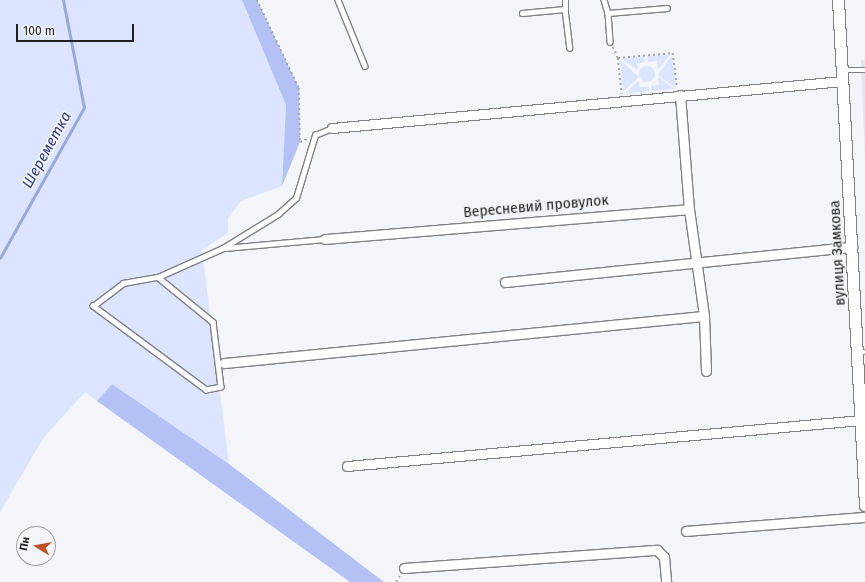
<!DOCTYPE html>
<html>
<head>
<meta charset="utf-8">
<style>
  body { margin:0 }
  #map { position:relative; width:865px; height:582px; overflow:hidden; background:#f4f5f8; font-family:"Fira Sans",sans-serif }
  div>[style] { position:absolute }
  .built>* { inset:0; background:#e5e8f2 }
  .green>* { inset:0; background:#dce4ff }
  .round { border-radius:50% }
  .forest>* { inset:0; background:#b3c1f5 }
  .stream>* { height:2.5px; margin:-1.25px; padding:0 1.25px; transform-origin:1.25px; border-radius:1.25px; background:#9aa8da }
  .path>* { height:1.5px; margin-top:-0.75px; transform-origin:0; background:repeating-linear-gradient(90deg,#a6a7a9 0 2px,transparent 0 5px) }
  .roads { filter:drop-shadow(1px 0 #818184) drop-shadow(-1px 0 #818184) drop-shadow(0 1px #818184) drop-shadow(0 -1px #818184) }
  .service>* { height:4.5px; margin:-2.25px; padding:0 2.25px; transform-origin:2.25px; border-radius:2.25px; background:#fff }
  .minor>* { height:9px; margin:-4.5px; padding:0 4.5px; transform-origin:4.5px; border-radius:4.5px; background:#fff }
  .tertiary>* { height:11px; margin:-5.5px; padding:0 5.5px; transform-origin:5.5px; border-radius:5.5px; background:#fff }
  span { translate:-50% -50%; white-space:nowrap; text-align:center; line-height:1.15; -webkit-text-stroke:3px #f4f5f8; paint-order:stroke }
  .street-label { font-size:14px; color:#202021 }
  .water-label { font-size:15px; color:#34407e; font-style:italic }
  .north { position:absolute; left:16px; top:526px; width:40px; height:40px; box-sizing:border-box; background:#f4f5f8; border:1px solid #9fa0a2; border-radius:50%; rotate:281deg; font-size:11px; font-weight:700; line-height:16px; text-align:center; color:#202021 }
  .north::after { content:''; display:block; margin:auto; width:14px; height:18px; background:#ba5428; clip-path:polygon(50% 0,100% 100%,50% 72%,0 100%) }
  .scale { position:absolute; left:16px; top:24px; width:118px; height:18px; box-sizing:border-box; border:2px solid #202021; border-top:0; padding-left:5px; font-size:12px; line-height:14px; white-space:nowrap; color:#202021; -webkit-text-stroke:3px #f4f5f8; paint-order:stroke }
</style>
</head>
<body>
<div id="map">
  <div class="built">
    <div style="clip-path:polygon(861px 60px,865px 60px,865px 158px,861px 70px)"></div>
  </div>
  <div class="green">
    <div style="clip-path:polygon(0 0,242px 0,286px 105px,282px 186px,241px 201px,228px 218px,228px 233px,202px 250px,229px 464px,112px 384px,97px 401px,85px 392px,44px 437px,0 512px)"></div>
    <div style="clip-path:polygon(671px 54px,658px 69px,657px 61px,648px 62px,647px 56px)"></div>
    <div style="clip-path:polygon(672px 55px,676px 88px,658px 75px)"></div>
    <div style="clip-path:polygon(644px 56px,645px 62px,637px 64px,638px 70px,622px 59px)"></div>
    <div style="clip-path:polygon(620px 60px,639px 77px,623px 92px)"></div>
    <div class="round" style="left:639px;top:66px;width:16px;height:16px"></div>
    <div style="clip-path:polygon(658px 77px,675px 89px,651px 91px,651px 86px,659px 85px)"></div>
    <div style="clip-path:polygon(639px 80px,640px 87px,649px 87px,649px 91px,625px 94px)"></div>
  </div>
  <div class="forest">
    <div style="clip-path:polygon(242px 0,257px 0,299px 88px,300px 142px,282px 186px,286px 105px)"></div>
    <div style="clip-path:polygon(112px 384px,229px 464px,384px 582px,350px 582px,97px 401px)"></div>
  </div>
  <div class="stream">
    <div style="left:0;top:258px;width:172px;rotate:-60.8deg"></div>
    <div style="left:84px;top:108px;width:110px;rotate:-101deg"></div>
  </div>
  <div class="path">
    <div style="left:257px;top:0;width:98px;rotate:64.5deg"></div>
    <div style="left:299px;top:88px;width:54px;rotate:88.9deg"></div>
    <div style="left:300px;top:142px;width:8px;rotate:-23deg"></div>
    <div style="left:613px;top:47px;width:12px;rotate:66deg"></div>
    <div style="left:618px;top:58px;width:36px;rotate:84deg"></div>
    <div style="left:618px;top:58px;width:55px;rotate:-5.2deg"></div>
    <div style="left:673px;top:53px;width:34px;rotate:83deg"></div>
    <div style="left:396px;top:582px;width:8px;rotate:-60deg"></div>
  </div>
  <div class="roads">
    <div class="service">
      <div style="left:338px;top:0;width:71px;rotate:67.8deg"></div>
      <div style="left:604px;top:0;width:14px;rotate:73deg"></div>
      <div style="left:608px;top:13px;width:59px;rotate:-4.8deg"></div>
      <div style="left:565px;top:9px;width:39px;rotate:83deg"></div>
      <div style="left:522px;top:13px;width:43px;rotate:-5.3deg"></div>
      <div style="left:565px;top:9px;width:9px;rotate:-90deg"></div>
      <div style="left:608px;top:13px;width:29px;rotate:86deg"></div>
      <div style="left:842px;top:70px;width:23px"></div>
      <div style="left:224px;top:248px;width:101px;rotate:-5.1deg"></div>
      <div style="left:158px;top:277px;width:71px;rotate:39.3deg"></div>
      <div style="left:213px;top:322px;width:65px;rotate:83deg"></div>
      <div style="left:221px;top:387px;width:15px;rotate:169deg"></div>
      <div style="left:206px;top:390px;width:141px;rotate:-143.4deg"></div>
      <div style="left:93px;top:306px;width:38px;rotate:-37deg"></div>
      <div style="left:123px;top:283px;width:36px;rotate:-10deg"></div>
      <div style="left:158px;top:277px;width:71px;rotate:-24deg"></div>
      <div style="left:223px;top:248px;width:65px;rotate:-31.7deg"></div>
      <div style="left:278px;top:214px;width:24px;rotate:-42deg"></div>
      <div style="left:296px;top:198px;width:66px;rotate:-73.2deg"></div>
      <div style="left:315px;top:135px;width:18px;rotate:-22deg"></div>
      <div style="left:859px;top:352px;width:6px"></div>
    </div>
    <div class="minor">
      <div style="left:680px;top:95px;width:114px;rotate:85.5deg"></div>
      <div style="left:332px;top:128px;width:513px;rotate:-5.26deg"></div>
      <div style="left:325px;top:239px;width:365px;rotate:-4.7deg"></div>
      <div style="left:689px;top:209px;width:108px;rotate:82deg"></div>
      <div style="left:704px;top:316px;width:55px;rotate:87.9deg"></div>
      <div style="left:505px;top:282px;width:349px;rotate:-5.8deg"></div>
      <div style="left:224px;top:363px;width:482px;rotate:-5.6deg"></div>
      <div style="left:347px;top:466px;width:516px;rotate:-5.11deg"></div>
      <div style="left:686px;top:531px;width:180px;rotate:-4.5deg"></div>
      <div style="left:404px;top:568px;width:254px;rotate:-4.1deg"></div>
      <div style="left:657px;top:550px;width:10px;rotate:45deg"></div>
      <div style="left:664px;top:557px;width:25px;rotate:85deg"></div>
    </div>
    <div class="tertiary">
      <div style="left:838px;top:0;width:506px;rotate:86.94deg"></div>
    </div>
  </div>
  <div class="street-label">
    <span style="left:536px;top:207px;rotate:-5deg">Вересневий провулок</span>
    <span style="left:838px;top:253px;rotate:-93deg">вулиця Замкова</span>
  </div>
  <div class="water-label">
    <span style="left:47px;top:150px;rotate:-61deg">Шереметка</span>
  </div>
  <div class="north">Пн</div>
  <div class="scale">100 m</div>
</div>
</body>
</html>
